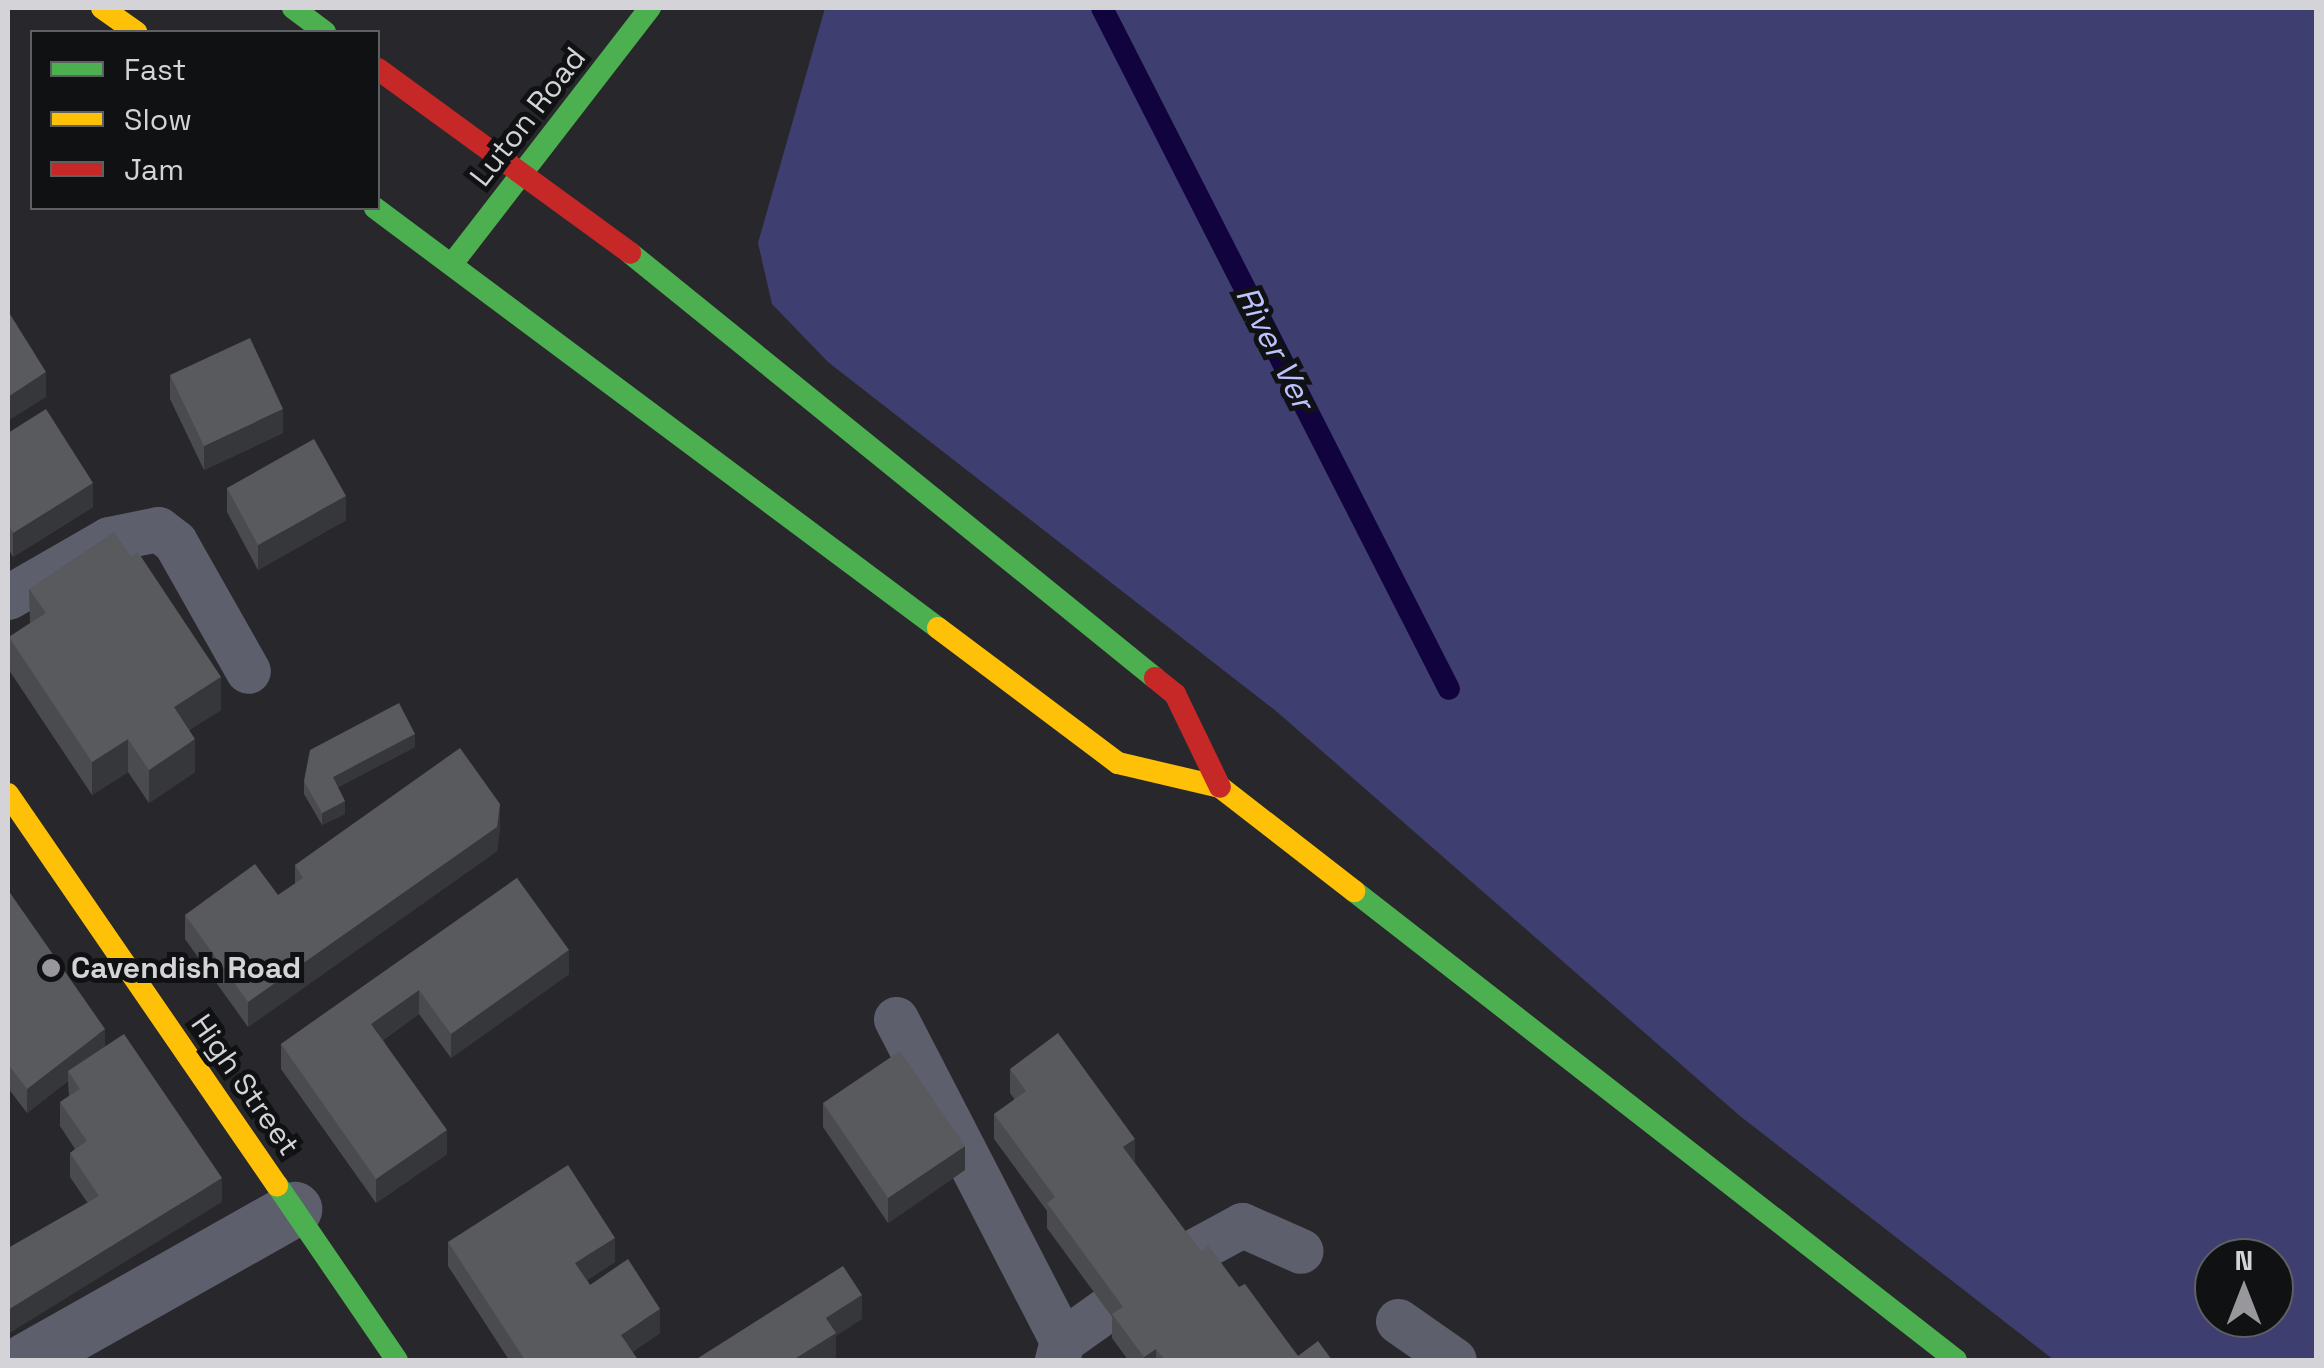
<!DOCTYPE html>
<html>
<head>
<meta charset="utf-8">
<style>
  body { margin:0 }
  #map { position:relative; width:2324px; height:1368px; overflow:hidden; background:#28282c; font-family:"Space Grotesk",sans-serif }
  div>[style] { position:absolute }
  .green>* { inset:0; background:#3e3e70 }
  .stream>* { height:22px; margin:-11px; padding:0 11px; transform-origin:11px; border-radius:11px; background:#11043e }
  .lane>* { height:45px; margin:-22.5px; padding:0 22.5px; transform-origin:22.5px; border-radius:22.5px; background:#5e5f6d }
  .street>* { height:55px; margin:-27.5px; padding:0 27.5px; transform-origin:27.5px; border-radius:27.5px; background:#5e5f6d }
  .fast>* { height:22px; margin:-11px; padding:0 11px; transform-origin:11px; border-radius:11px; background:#4caf50 }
  .slow>* { height:22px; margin:-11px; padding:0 11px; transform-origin:11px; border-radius:11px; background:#ffc107 }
  .jam>* { height:22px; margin:-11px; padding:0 11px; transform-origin:11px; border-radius:11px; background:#c62828 }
  .wall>* { inset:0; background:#4a4b4e }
  .shaded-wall>* { inset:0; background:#36373a }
  .building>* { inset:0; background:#595a5d }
  .dots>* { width:28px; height:28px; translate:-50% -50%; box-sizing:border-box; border:5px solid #101113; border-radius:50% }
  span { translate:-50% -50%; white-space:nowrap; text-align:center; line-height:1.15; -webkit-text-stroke:10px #101113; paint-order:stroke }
  .street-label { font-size:30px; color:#d4d4d8 }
  .poi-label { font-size:30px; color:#d4d4d8; font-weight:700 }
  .left { translate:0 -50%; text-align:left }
  .water-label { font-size:32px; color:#bdc2ff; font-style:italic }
  .frame { position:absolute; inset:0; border:10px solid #d4d4d8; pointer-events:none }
  .legend { position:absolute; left:30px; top:30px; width:350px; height:180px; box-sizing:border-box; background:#101113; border:2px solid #5e5f62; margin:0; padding:12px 18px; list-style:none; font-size:30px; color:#d4d4d8 }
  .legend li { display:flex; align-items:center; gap:20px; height:50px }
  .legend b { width:50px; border:2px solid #5e5f62 }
  .north { position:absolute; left:2194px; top:1238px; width:100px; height:100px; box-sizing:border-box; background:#101113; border:2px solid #5e5f62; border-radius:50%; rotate:0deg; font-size:28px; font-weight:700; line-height:40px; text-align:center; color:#d4d4d8 }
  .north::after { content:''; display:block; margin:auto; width:35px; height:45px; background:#98989c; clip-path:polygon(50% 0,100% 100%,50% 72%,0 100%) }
</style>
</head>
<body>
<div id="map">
  <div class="green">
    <div style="clip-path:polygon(evenodd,825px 8px,2316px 8px,2316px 1360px,2054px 1360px,1740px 1116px,1276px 711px,828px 362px,772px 304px,758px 243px,825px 8px,2214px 1258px,2274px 1258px,2274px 1318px,2214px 1318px,2214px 1258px)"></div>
  </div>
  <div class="stream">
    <div style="left:1102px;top:8px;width:764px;rotate:63deg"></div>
  </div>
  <div class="lane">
    <div style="left:8px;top:597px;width:116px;rotate:-29.9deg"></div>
    <div style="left:109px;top:539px;width:50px;rotate:-11.5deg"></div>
    <div style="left:158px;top:529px;width:21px;rotate:37deg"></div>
    <div style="left:175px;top:542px;width:148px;rotate:60.5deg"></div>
    <div style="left:896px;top:1019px;width:362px;rotate:62.7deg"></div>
    <div style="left:1062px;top:1341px;width:20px;rotate:105deg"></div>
    <div style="left:1185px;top:1256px;width:65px;rotate:-28.5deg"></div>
    <div style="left:1242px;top:1225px;width:64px;rotate:23.8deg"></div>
    <div style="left:1398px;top:1321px;width:68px;rotate:34.9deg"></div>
    <div style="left:1062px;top:1341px;width:55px;rotate:-35.4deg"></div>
  </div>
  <div class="street">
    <div style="left:26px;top:1360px;width:308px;rotate:-29.4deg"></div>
  </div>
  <div class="fast">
    <div style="left:293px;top:8px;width:40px;rotate:37deg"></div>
    <div style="left:375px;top:208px;width:702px;rotate:36.72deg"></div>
    <div style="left:630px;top:253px;width:675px;rotate:38.99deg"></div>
    <div style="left:452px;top:264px;width:324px;rotate:-52.3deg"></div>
    <div style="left:1354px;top:891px;width:763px;rotate:37.92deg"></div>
    <div style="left:277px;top:1185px;width:212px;rotate:55.6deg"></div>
  </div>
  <div class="slow">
    <div style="left:102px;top:8px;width:42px;rotate:35.2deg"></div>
    <div style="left:938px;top:628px;width:225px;rotate:36.9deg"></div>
    <div style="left:1118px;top:763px;width:105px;rotate:13.2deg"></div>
    <div style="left:1220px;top:787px;width:170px;rotate:37.8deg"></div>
    <div style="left:8px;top:794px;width:475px;rotate:55.5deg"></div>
  </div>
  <div class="jam">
    <div style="left:378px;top:69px;width:312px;rotate:36.1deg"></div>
    <div style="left:1155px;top:678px;width:26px;rotate:39deg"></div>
    <div style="left:1175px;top:694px;width:103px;rotate:64.2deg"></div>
  </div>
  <div class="wall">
    <div style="clip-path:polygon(170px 375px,283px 433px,204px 470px,170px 399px)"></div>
    <div style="clip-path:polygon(8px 433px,93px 507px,13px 557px,8px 548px)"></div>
    <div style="clip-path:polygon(227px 488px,346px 520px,258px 570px,227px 512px)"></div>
    <div style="clip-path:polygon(29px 589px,221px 710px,189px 730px,195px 772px,149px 803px,128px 772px,92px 795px,9px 670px,9px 637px,30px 623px)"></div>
    <div style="clip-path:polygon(415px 747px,338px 787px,345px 814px,322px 825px,304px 794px,304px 781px)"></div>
    <div style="clip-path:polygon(500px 828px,497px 851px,248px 1027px,185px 939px,185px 915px,278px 895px,295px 884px,295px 865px)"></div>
    <div style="clip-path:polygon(517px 878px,569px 974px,451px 1058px,419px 1014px,383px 1040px,447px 1154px,376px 1203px,281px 1069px,281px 1044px)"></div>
    <div style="clip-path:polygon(8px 890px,105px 1047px,222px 1202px,87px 1202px,70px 1177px,70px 1153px,75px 1149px,60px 1126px,60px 1102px,69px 1096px,68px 1081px,27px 1113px,8px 1088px)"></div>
    <div style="clip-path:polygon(1010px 1069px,1135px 1163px,1201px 1252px,1239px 1287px,1298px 1356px,1332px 1360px,1128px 1360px,1112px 1338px,1112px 1317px,1047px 1228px,1047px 1211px,994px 1139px,994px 1114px,1015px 1100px,1010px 1093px)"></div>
    <div style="clip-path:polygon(823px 1103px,965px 1170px,888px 1223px,823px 1127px)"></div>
    <div style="clip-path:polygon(448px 1242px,615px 1262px,587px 1280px,590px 1285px,660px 1333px,632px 1352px,638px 1360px,509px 1360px,448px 1266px)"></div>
  </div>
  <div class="shaded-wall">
    <div style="clip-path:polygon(46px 372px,46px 397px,8px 421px,8px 397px)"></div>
    <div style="clip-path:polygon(283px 409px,283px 433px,204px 470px,204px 446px)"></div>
    <div style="clip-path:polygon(93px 483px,93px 507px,13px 557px,13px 533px)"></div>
    <div style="clip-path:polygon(346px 496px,346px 520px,258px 570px,258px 545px)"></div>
    <div style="clip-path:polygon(221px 677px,221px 710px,174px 740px,174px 707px)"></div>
    <div style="clip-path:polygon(415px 734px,415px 747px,333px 790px,333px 777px)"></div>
    <div style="clip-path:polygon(128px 739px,128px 772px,92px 795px,92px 762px)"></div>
    <div style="clip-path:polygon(195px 739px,195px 772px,149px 803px,149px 770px)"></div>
    <div style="clip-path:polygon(345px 801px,345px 814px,322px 825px,322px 813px)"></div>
    <div style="clip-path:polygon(500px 804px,500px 828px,497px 851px,248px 1027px,248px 1002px)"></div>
    <div style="clip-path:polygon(569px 950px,569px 974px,451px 1058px,451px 1034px)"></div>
    <div style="clip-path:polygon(419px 990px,419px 1014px,371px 1048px,371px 1024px)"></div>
    <div style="clip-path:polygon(105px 1029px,105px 1053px,68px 1071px,68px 1081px,27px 1113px,27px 1089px)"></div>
    <div style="clip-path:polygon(447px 1130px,447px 1154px,376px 1203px,376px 1179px)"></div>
    <div style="clip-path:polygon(1135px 1139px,1135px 1163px,1123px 1147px)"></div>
    <div style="clip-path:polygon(965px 1146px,965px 1170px,888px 1223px,888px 1198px)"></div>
    <div style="clip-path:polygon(222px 1178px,222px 1202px,8px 1334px,8px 1310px)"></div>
    <div style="clip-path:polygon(615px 1238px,615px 1262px,575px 1287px,575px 1263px)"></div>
    <div style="clip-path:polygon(862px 1295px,862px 1319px,836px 1336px,836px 1357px,831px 1360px,793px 1360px,826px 1318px)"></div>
    <div style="clip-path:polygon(660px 1309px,660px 1333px,621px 1359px,621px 1335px)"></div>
    <div style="clip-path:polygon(1156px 1349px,1156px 1360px,1144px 1360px,1144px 1357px)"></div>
  </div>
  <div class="building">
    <div style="clip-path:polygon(8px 311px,46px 372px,8px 397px)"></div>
    <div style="clip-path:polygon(250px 338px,283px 409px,204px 446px,170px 375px)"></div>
    <div style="clip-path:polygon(46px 409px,93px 483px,13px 533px,8px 524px,8px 433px)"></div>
    <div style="clip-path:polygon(314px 439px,346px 496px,258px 545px,227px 488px)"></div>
    <div style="clip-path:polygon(114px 532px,131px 557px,138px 552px,221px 677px,174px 707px,195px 739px,149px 770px,128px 739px,92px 762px,9px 637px,46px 613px,29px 589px)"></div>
    <div style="clip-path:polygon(399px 703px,415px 734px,333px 777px,345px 801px,322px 813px,304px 781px,310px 750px)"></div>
    <div style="clip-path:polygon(460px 748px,500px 804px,497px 827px,248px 1002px,185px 915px,255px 864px,278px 895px,303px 878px,295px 865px)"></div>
    <div style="clip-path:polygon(517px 878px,569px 950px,451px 1034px,419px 990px,371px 1024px,447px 1130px,376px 1179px,281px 1044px)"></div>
    <div style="clip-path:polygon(8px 890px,105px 1029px,27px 1089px,8px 1064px)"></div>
    <div style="clip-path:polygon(1058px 1033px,1135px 1139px,1123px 1147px,1201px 1252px,1208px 1245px,1239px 1287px,1245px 1284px,1298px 1356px,1318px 1341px,1332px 1360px,1165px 1360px,1156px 1349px,1144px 1357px,1112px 1314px,1123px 1307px,1047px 1203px,1055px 1197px,994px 1114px,1026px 1091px,1010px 1069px)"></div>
    <div style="clip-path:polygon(124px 1034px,222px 1178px,8px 1310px,8px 1248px,99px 1196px,70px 1153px,87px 1141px,60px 1102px,80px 1089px,68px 1071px)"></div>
    <div style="clip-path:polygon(900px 1051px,965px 1146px,888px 1198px,823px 1103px)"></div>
    <div style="clip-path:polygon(568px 1165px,615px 1238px,575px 1263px,590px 1285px,628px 1259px,660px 1309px,621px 1335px,638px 1360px,525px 1360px,448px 1242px)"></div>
    <div style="clip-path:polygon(843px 1266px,862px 1295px,826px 1318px,836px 1333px,793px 1360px,695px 1360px)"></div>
  </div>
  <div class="dots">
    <div style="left:51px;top:968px;background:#98989c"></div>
  </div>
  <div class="street-label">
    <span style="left:528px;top:117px;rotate:-52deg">Luton Road</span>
    <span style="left:245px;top:1085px;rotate:55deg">High Street</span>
  </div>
  <div class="poi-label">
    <span class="left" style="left:71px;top:968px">Cavendish Road</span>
  </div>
  <div class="water-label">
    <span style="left:1275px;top:348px;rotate:63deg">River Ver</span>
  </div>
  <div class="frame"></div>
  <ul class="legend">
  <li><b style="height:12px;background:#4caf50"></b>Fast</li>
  <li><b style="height:12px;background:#ffc107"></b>Slow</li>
  <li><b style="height:12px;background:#c62828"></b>Jam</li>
  </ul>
  <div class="north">N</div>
</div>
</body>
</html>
